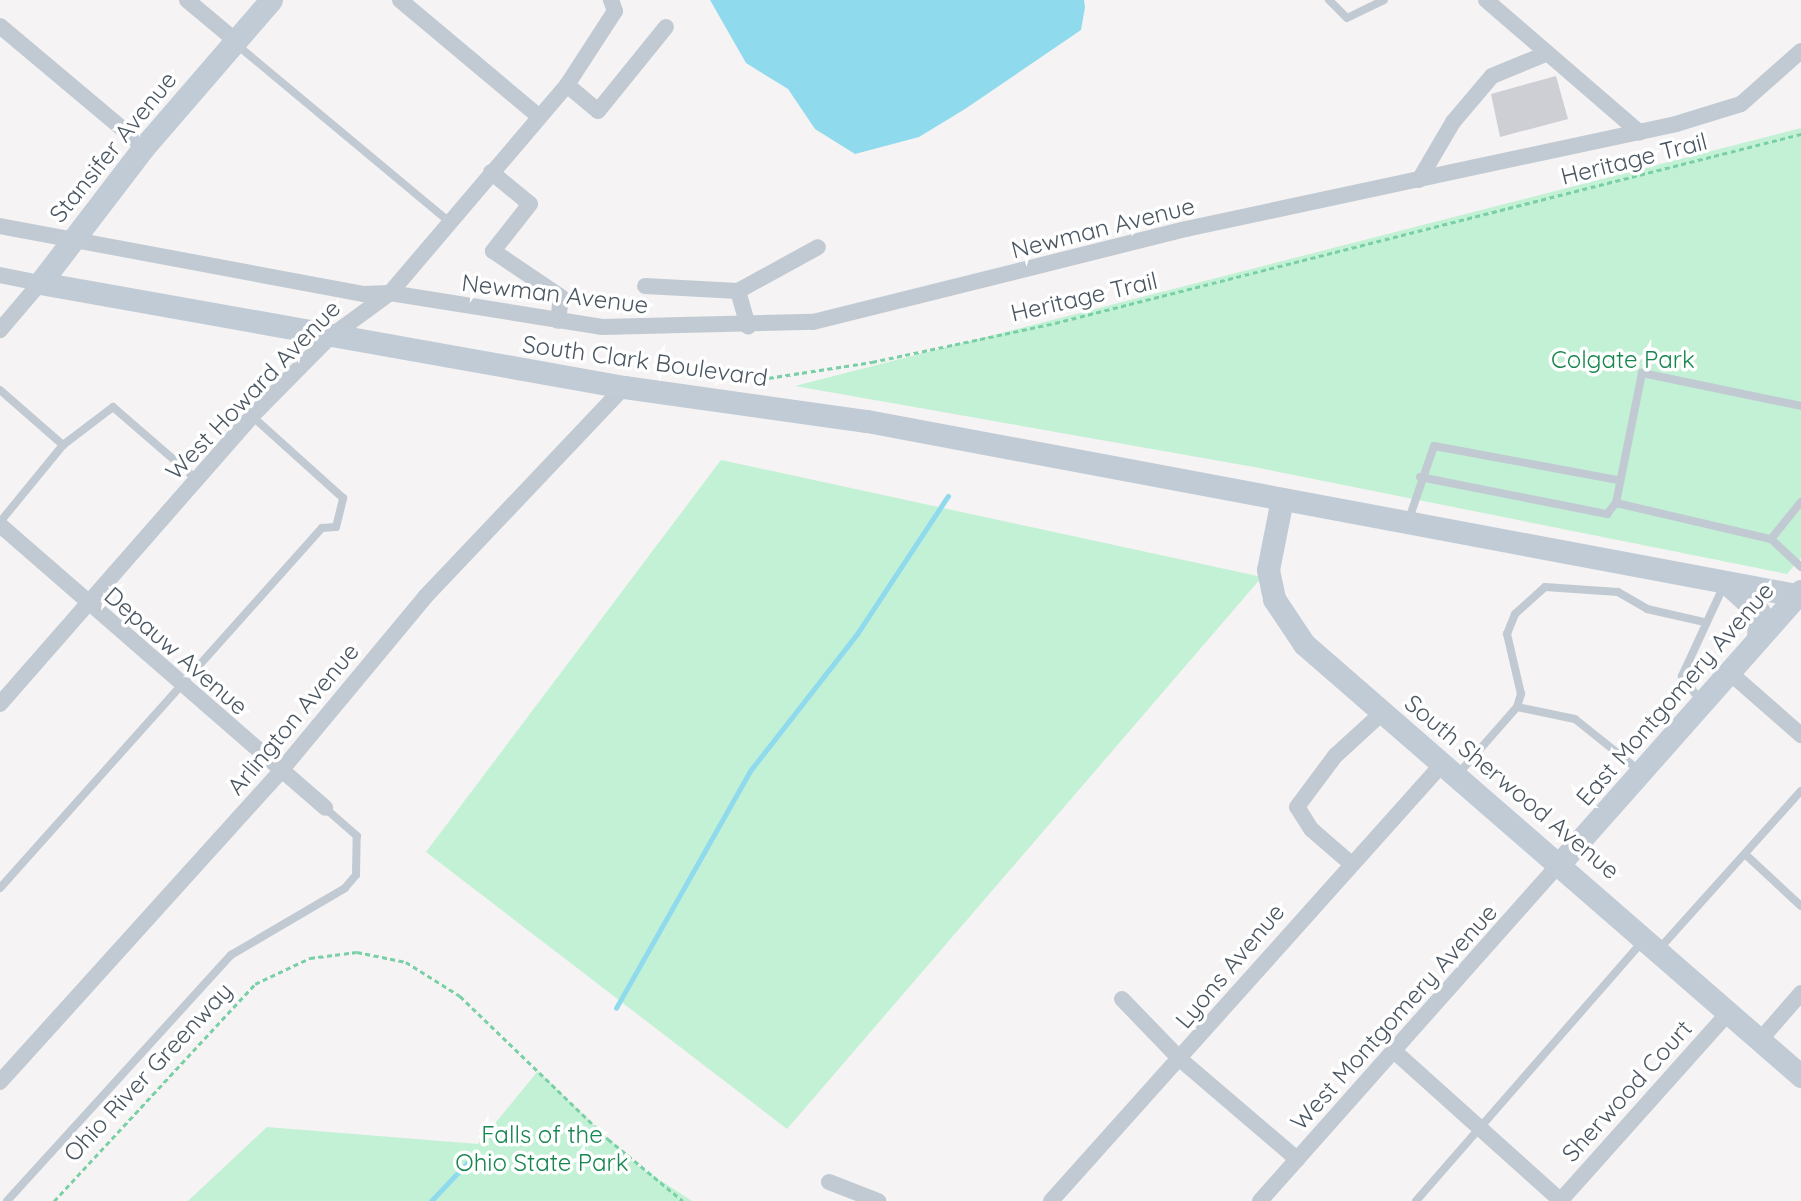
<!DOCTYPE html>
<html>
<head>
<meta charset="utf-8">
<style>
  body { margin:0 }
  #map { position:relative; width:1801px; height:1201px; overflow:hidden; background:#f5f3f3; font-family:Quicksand,sans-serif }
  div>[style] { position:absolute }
  .green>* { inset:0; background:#c3f1d5 }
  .water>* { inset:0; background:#90daee }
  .stream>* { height:4.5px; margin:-2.25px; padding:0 2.25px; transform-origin:2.25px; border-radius:2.25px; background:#90daee }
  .building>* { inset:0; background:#cdcfd5 }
  .path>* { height:2.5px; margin-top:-1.25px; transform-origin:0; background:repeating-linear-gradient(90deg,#7ad0a6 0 5px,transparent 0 8.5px) }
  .lane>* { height:8px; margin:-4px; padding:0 4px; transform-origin:4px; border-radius:4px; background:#c1cad2 }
  .street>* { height:16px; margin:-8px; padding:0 8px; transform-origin:8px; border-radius:8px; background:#c1cad2 }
  .secondary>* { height:23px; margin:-11.5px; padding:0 11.5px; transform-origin:11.5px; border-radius:11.5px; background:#c1cbd6 }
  span { translate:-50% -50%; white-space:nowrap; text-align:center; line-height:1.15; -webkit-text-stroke:7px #fff; paint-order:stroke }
  .street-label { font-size:24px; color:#4a5661 }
  .park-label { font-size:24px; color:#17864f }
</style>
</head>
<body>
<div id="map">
  <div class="green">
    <div style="clip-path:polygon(1801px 128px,1801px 558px,1787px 574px,1254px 467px,795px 386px)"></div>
    <div style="clip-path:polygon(721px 460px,1262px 577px,787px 1129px,426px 852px)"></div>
    <div style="clip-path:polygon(538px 1071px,634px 1163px,692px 1201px,188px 1201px,267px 1127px,478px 1144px)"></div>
  </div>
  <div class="water">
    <div style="clip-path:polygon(710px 0,1084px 0,1085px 7px,1081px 30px,965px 109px,919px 137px,855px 154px,815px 129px,788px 89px,746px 63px)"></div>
  </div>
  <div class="stream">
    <div style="left:616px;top:1008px;width:272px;rotate:-60.5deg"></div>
    <div style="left:750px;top:771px;width:174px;rotate:-52deg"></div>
    <div style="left:857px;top:634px;width:165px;rotate:-56.6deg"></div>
    <div style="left:431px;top:1201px;width:58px;rotate:-46.4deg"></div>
  </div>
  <div class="building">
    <div style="clip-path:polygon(1556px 76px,1568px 119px,1500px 137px,1491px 94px)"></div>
  </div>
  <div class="path">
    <div style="left:735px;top:383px;width:139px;rotate:-8.7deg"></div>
    <div style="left:872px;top:362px;width:187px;rotate:-12deg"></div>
    <div style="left:1055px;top:323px;width:770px;rotate:-14.22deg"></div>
    <div style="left:54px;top:1201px;width:296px;rotate:-47.2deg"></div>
    <div style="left:255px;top:984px;width:61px;rotate:-25.3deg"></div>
    <div style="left:310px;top:958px;width:47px;rotate:-7.3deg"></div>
    <div style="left:357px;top:952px;width:50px;rotate:11.5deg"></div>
    <div style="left:406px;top:962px;width:64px;rotate:32.2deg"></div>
    <div style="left:460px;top:996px;width:206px;rotate:44deg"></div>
    <div style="left:608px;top:1139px;width:97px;rotate:39.6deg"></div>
  </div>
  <div class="lane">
    <div style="left:1329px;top:0;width:25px;rotate:45deg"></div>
    <div style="left:1347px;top:18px;width:41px;rotate:-25.9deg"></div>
    <div style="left:237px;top:45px;width:275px;rotate:39.8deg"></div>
    <div style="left:0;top:390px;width:84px;rotate:41.1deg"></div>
    <div style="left:63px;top:445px;width:63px;rotate:-37.2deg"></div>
    <div style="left:113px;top:407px;width:110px;rotate:40.9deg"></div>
    <div style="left:1420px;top:477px;width:191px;rotate:11.2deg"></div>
    <div style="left:1607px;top:514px;width:14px;rotate:-51deg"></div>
    <div style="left:1616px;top:503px;width:133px;rotate:-78.7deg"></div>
    <div style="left:1642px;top:373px;width:162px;rotate:11.7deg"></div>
    <div style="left:1616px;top:503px;width:159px;rotate:13.1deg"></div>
    <div style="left:1771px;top:539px;width:41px;rotate:43deg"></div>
    <div style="left:1409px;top:519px;width:77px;rotate:-71.1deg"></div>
    <div style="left:1434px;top:446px;width:186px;rotate:10.5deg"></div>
    <div style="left:0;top:522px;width:99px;rotate:-50.7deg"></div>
    <div style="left:1771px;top:539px;width:48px;rotate:-51deg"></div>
    <div style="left:1700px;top:700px;width:30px;rotate:-127deg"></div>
    <div style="left:1682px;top:676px;width:100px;rotate:-65.2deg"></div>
    <div style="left:1517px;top:707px;width:59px;rotate:11.7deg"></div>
    <div style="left:1575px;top:719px;width:83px;rotate:38.7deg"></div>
    <div style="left:1459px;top:773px;width:88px;rotate:-48.7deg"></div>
    <div style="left:1517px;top:707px;width:14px;rotate:-73deg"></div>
    <div style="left:1521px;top:694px;width:62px;rotate:-103.1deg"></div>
    <div style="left:1507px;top:634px;width:22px;rotate:-68deg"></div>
    <div style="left:1515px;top:614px;width:40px;rotate:-42deg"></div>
    <div style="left:1545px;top:587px;width:73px;rotate:3.9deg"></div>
    <div style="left:1618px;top:592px;width:34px;rotate:30deg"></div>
    <div style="left:1647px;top:609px;width:58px;rotate:12.8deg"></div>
    <div style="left:1745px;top:854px;width:76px;rotate:42.9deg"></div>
    <div style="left:0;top:888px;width:483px;rotate:-48.2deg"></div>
    <div style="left:322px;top:528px;width:14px;rotate:-4deg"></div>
    <div style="left:336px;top:527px;width:30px;rotate:-76deg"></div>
    <div style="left:343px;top:498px;width:122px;rotate:-138deg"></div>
    <div style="left:1660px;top:948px;width:211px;rotate:-48.1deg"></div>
    <div style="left:7px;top:1201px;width:333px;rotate:-47.7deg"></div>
    <div style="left:231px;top:955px;width:132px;rotate:-30.4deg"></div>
    <div style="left:345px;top:888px;width:17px;rotate:-50deg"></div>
    <div style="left:356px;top:875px;width:39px;rotate:-89deg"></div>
    <div style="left:357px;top:836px;width:43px;rotate:-138.8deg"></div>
    <div style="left:1416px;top:1201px;width:345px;rotate:-48.9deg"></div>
  </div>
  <div class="street">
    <div style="left:187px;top:0;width:64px;rotate:39.9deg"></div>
    <div style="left:400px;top:0;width:180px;rotate:40deg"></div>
    <div style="left:1486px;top:0;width:203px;rotate:40.8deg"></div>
    <div style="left:0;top:26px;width:188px;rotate:40deg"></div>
    <div style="left:567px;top:85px;width:40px;rotate:40deg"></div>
    <div style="left:598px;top:111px;width:108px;rotate:-51deg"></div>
    <div style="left:491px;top:172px;width:50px;rotate:39.4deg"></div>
    <div style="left:530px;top:204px;width:60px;rotate:128.2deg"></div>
    <div style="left:493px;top:251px;width:82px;rotate:34.1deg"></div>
    <div style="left:561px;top:297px;width:24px;rotate:97deg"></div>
    <div style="left:1419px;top:180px;width:67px;rotate:-59.6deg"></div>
    <div style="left:1453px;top:122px;width:60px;rotate:-49.7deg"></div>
    <div style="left:1492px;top:76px;width:55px;rotate:-22.4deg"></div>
    <div style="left:0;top:226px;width:369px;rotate:10.6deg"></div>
    <div style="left:363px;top:294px;width:27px;rotate:-2deg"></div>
    <div style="left:390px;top:293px;width:215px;rotate:9.1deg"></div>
    <div style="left:602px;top:327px;width:211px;rotate:-1.4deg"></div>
    <div style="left:813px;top:322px;width:384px;rotate:-14deg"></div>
    <div style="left:1186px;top:229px;width:501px;rotate:-12.09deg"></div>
    <div style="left:1676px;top:124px;width:68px;rotate:-17.1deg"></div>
    <div style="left:1741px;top:104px;width:80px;rotate:-41.5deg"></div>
    <div style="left:0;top:275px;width:41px;rotate:11.3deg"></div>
    <div style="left:40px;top:283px;width:62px;rotate:130.4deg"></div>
    <div style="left:645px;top:286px;width:93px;rotate:3.1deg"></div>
    <div style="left:738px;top:291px;width:37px;rotate:74deg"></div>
    <div style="left:738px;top:291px;width:91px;rotate:-28.8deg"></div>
    <div style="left:0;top:525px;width:431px;rotate:41deg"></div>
    <div style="left:1729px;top:672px;width:96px;rotate:41.2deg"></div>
    <div style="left:0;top:704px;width:383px;rotate:-48.8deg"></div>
    <div style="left:252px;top:416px;width:111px;rotate:-45.4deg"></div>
    <div style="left:330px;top:337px;width:74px;rotate:-36.3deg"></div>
    <div style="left:390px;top:293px;width:273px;rotate:-49.6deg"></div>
    <div style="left:567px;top:85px;width:88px;rotate:-57deg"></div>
    <div style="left:615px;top:11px;width:12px;rotate:-110deg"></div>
    <div style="left:1349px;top:862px;width:50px;rotate:-139deg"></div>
    <div style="left:1311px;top:829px;width:26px;rotate:-122deg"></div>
    <div style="left:1297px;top:807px;width:64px;rotate:-53.3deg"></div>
    <div style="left:1335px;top:756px;width:65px;rotate:-42.5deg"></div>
    <div style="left:1122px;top:999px;width:85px;rotate:46deg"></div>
    <div style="left:1181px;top:1060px;width:153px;rotate:40.5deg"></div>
    <div style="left:1761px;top:1039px;width:61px;rotate:-49deg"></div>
    <div style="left:1394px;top:1051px;width:224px;rotate:41.9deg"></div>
    <div style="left:0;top:1082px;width:416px;rotate:-47.9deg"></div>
    <div style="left:279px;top:773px;width:229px;rotate:-50.3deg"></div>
    <div style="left:425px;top:597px;width:289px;rotate:-46.5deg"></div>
    <div style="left:829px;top:1182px;width:53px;rotate:21.2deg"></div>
    <div style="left:1051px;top:1201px;width:589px;rotate:-48.16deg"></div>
    <div style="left:1260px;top:1201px;width:453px;rotate:-48.4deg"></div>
    <div style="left:1560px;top:1201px;width:254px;rotate:-48.2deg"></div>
  </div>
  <div class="secondary">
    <div style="left:271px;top:0;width:194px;rotate:130.8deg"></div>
    <div style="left:144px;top:147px;width:171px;rotate:127.4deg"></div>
    <div style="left:40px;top:283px;width:593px;rotate:10.1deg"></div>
    <div style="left:624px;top:387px;width:245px;rotate:8deg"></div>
    <div style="left:867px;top:421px;width:950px;rotate:10.61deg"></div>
    <div style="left:1282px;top:499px;width:72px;rotate:101.2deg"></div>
    <div style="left:1268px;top:570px;width:30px;rotate:78deg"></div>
    <div style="left:1274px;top:599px;width:54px;rotate:56.3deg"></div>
    <div style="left:1304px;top:644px;width:659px;rotate:41deg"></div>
    <div style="left:1731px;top:587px;width:38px;rotate:42deg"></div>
    <div style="left:1759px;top:612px;width:27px;rotate:92deg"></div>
    <div style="left:1561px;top:862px;width:362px;rotate:-48.5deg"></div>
  </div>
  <div class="street-label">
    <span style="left:113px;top:147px;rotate:-51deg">Stansifer Avenue</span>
    <span style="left:1634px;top:159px;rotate:-14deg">Heritage Trail</span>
    <span style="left:1103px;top:228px;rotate:-14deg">Newman Avenue</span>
    <span style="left:555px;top:294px;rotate:7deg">Newman Avenue</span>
    <span style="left:1084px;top:297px;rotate:-13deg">Heritage Trail</span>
    <span style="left:645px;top:361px;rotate:8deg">South Clark Boulevard</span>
    <span style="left:253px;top:390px;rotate:-46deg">West Howard Avenue</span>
    <span style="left:176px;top:651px;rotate:41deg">Depauw Avenue</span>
    <span style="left:1675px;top:694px;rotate:-49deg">East Montgomery Avenue</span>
    <span style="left:293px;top:719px;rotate:-50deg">Arlington Avenue</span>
    <span style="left:1512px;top:787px;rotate:40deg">South Sherwood Avenue</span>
    <span style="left:1230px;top:966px;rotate:-50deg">Lyons Avenue</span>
    <span style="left:1394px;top:1017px;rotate:-48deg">West Montgomery Avenue</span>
    <span style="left:148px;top:1072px;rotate:-47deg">Ohio River Greenway</span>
    <span style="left:1627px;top:1091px;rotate:-48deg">Sherwood Court</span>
  </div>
  <div class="park-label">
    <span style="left:1623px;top:360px">Colgate Park</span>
    <span style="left:542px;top:1149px">Falls of the<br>Ohio State Park</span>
  </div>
</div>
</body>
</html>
